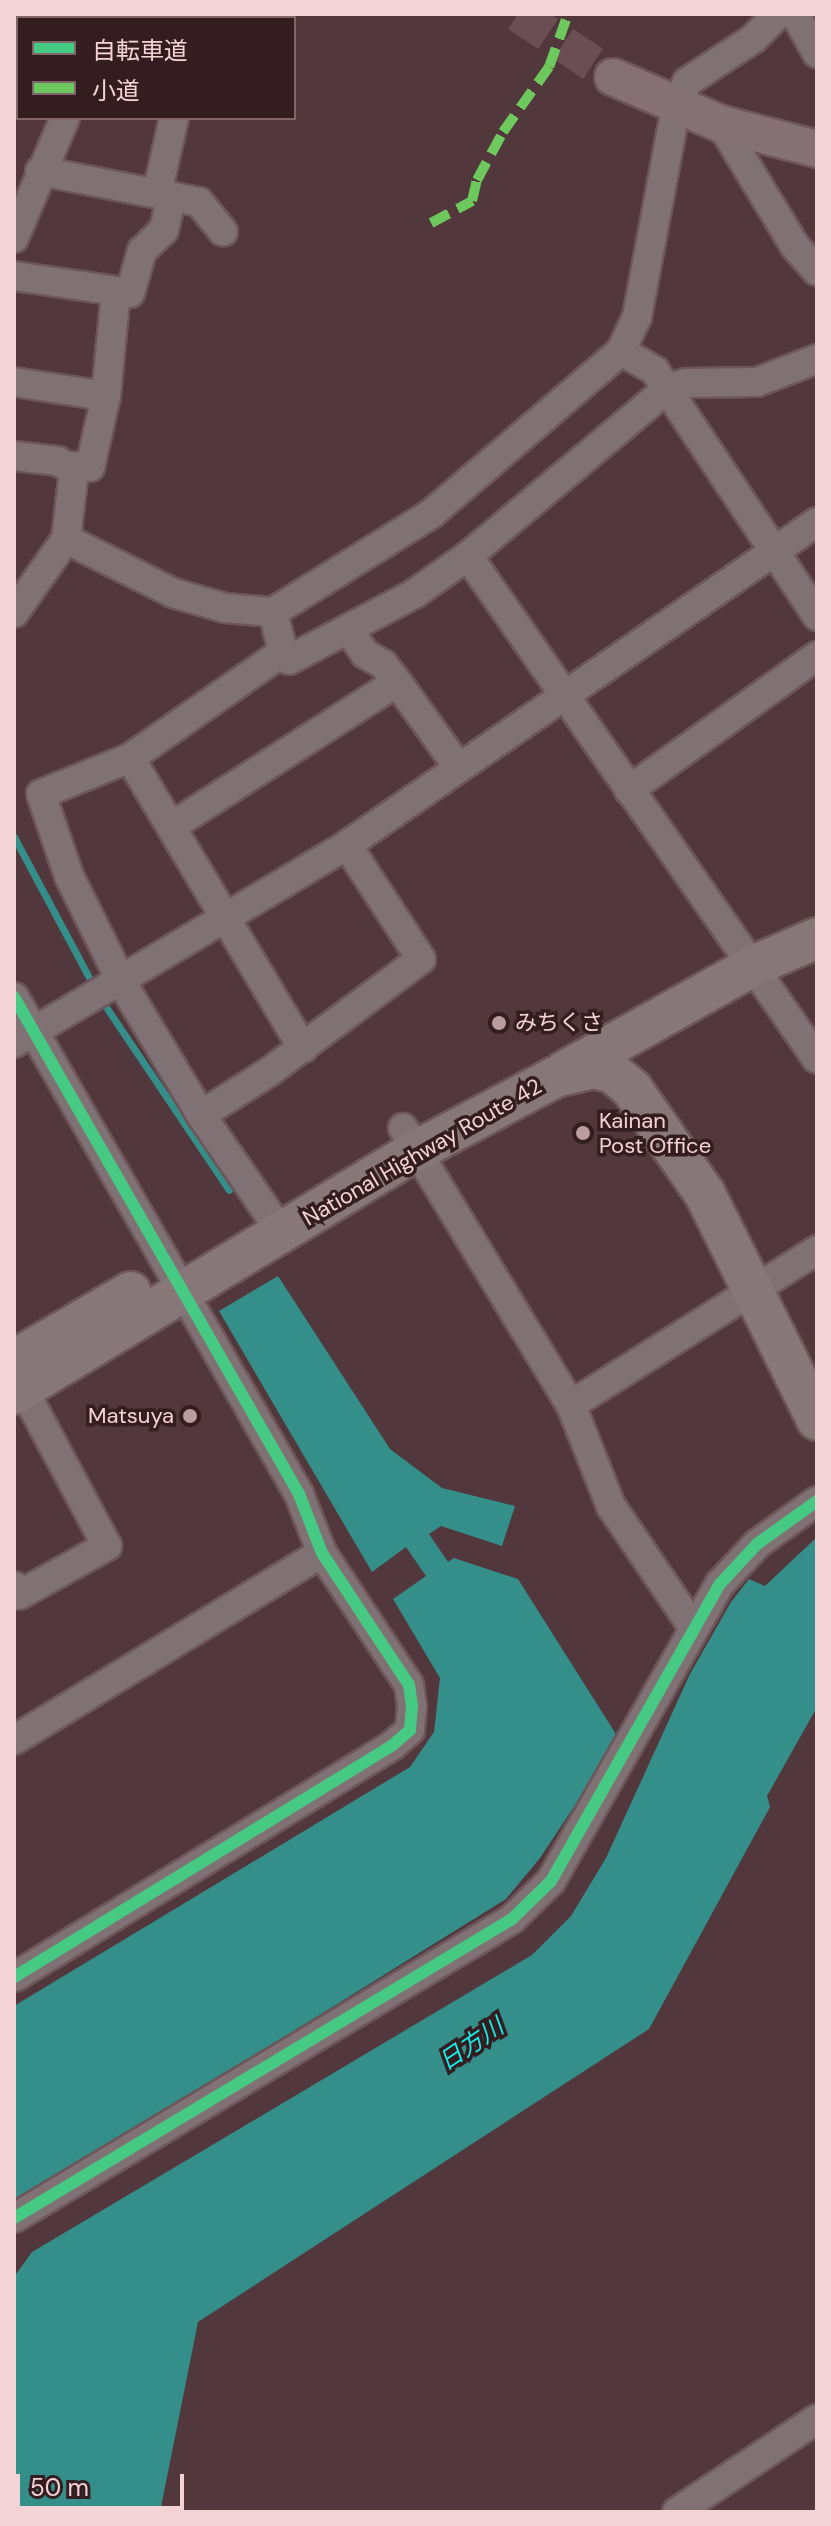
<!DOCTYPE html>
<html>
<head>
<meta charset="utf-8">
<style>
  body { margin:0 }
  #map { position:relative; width:831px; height:2526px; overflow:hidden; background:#52373c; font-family:"DM Sans","Noto Sans JP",sans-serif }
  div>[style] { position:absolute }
  .water>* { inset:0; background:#348f8b }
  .stream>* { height:7px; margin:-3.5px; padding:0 3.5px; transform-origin:3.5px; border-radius:3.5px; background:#348f8b }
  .major-tunnel>* { height:36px; margin-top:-18px; transform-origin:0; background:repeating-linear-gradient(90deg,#6a4e53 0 36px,transparent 0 54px) }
  .roads { filter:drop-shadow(2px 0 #6d5659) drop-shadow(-2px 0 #6d5659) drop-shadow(0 2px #6d5659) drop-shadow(0 -2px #6d5659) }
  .minor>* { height:28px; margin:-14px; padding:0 14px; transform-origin:14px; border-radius:14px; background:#807274 }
  .major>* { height:36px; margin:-18px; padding:0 18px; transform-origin:18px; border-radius:18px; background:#857073 }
  .highway>* { height:40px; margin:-20px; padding:0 20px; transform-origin:20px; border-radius:20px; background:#887778 }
  .quiet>* { height:10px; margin-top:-5px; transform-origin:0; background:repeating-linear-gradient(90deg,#6dc95d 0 20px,transparent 0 30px) }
  .cycleway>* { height:12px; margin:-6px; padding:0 6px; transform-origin:6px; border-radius:6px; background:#46c982 }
  .dots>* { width:22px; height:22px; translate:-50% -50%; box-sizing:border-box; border:4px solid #341d20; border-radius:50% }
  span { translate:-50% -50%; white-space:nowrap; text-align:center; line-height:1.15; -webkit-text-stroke:7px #341d20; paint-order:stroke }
  .poi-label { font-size:22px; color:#f4d3d6 }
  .left { translate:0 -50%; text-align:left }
  .right { translate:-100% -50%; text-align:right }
  .street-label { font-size:22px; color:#f4d3d6 }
  .water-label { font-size:24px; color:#11efe7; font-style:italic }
  .frame { position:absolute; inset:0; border:16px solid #f4d3d6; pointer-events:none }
  .legend { position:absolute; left:16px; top:16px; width:280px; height:104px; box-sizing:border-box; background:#341d20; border:2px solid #816669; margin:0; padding:10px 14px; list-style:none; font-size:24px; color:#f4d3d6 }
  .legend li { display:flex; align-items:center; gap:16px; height:40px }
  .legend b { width:40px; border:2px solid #816669 }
  .scale { position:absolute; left:16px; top:2474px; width:168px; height:36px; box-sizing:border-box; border:4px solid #f4d3d6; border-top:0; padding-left:10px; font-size:24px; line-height:28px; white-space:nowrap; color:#f4d3d6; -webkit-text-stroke:6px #341d20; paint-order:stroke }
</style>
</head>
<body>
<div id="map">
  <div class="water">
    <div style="clip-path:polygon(278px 1276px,390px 1449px,442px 1488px,515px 1506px,502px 1546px,441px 1526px,429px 1534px,448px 1562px,454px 1558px,518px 1579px,619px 1739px,540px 1858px,506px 1899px,14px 2205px,14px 2006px,410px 1767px,434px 1732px,440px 1678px,393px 1599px,426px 1576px,406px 1547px,372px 1572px,219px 1311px)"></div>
    <div style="clip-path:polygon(817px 1537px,817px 1707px,767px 1796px,770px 1807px,649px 2029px,198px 2322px,160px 2512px,14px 2512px,14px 2277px,32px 2252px,532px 1955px,571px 1916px,606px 1858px,690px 1674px,731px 1602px,749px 1579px,765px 1586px)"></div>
  </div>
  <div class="stream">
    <div style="left:14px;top:837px;width:170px;rotate:61.9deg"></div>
    <div style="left:100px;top:998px;width:231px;rotate:56.1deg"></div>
  </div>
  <div class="major-tunnel">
    <div style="left:518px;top:14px;width:114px;rotate:33.6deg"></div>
  </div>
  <div class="roads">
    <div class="minor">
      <div style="left:795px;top:14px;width:45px;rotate:60.6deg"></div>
      <div style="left:105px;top:18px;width:4px;rotate:-63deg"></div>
      <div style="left:207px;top:18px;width:4px;rotate:-76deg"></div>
      <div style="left:721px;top:124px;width:143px;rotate:58.8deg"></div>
      <div style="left:795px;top:246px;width:33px;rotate:49deg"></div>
      <div style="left:40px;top:171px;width:162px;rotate:11deg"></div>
      <div style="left:199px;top:202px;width:38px;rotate:51deg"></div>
      <div style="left:157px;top:193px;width:77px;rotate:-77.2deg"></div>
      <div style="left:14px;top:238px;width:130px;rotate:-67deg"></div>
      <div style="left:14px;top:276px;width:117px;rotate:8.3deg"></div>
      <div style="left:130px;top:293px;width:44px;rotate:-74.1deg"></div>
      <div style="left:142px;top:251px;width:30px;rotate:-44deg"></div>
      <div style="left:164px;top:230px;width:35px;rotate:-77deg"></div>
      <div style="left:621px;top:351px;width:38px;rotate:-65deg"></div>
      <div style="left:637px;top:317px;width:215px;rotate:-79.5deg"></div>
      <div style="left:676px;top:106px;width:26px;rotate:-65deg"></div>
      <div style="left:687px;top:82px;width:79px;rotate:-33.1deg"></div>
      <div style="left:753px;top:39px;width:35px;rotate:-45deg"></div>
      <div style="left:14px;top:382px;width:93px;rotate:8.7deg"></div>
      <div style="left:14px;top:456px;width:44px;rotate:6.5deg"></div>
      <div style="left:58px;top:461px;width:19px;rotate:32deg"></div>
      <div style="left:74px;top:471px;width:68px;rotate:96.7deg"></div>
      <div style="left:66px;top:539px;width:90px;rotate:125.1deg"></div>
      <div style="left:67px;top:466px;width:23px;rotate:2deg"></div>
      <div style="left:90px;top:467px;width:73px;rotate:-77.3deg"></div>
      <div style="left:106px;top:396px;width:105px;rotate:-84.6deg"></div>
      <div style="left:66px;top:539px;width:120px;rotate:26.8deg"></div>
      <div style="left:173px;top:593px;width:54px;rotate:16.1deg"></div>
      <div style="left:225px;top:608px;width:48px;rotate:4.8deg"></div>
      <div style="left:273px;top:612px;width:186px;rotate:-31.8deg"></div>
      <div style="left:431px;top:514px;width:250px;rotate:-40.6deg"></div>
      <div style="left:621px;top:351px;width:39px;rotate:30deg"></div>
      <div style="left:655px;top:371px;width:294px;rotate:56.5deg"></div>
      <div style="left:468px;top:556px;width:612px;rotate:55.25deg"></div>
      <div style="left:273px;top:612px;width:41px;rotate:76deg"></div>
      <div style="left:283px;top:652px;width:186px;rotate:145.3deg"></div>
      <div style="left:130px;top:758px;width:338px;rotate:59.2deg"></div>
      <div style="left:349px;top:630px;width:29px;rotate:56deg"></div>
      <div style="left:365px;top:654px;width:21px;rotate:29deg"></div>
      <div style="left:383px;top:664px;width:23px;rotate:52deg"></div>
      <div style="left:283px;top:652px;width:10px;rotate:53deg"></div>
      <div style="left:289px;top:660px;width:141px;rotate:-27.8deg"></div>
      <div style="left:414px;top:594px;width:66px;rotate:-35.1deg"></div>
      <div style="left:468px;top:556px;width:260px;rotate:-40deg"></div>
      <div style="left:667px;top:389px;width:20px;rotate:-18deg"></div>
      <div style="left:686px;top:383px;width:71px;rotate:-0.8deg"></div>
      <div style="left:757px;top:382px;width:64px;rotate:-21deg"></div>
      <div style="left:130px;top:758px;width:96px;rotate:158deg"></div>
      <div style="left:41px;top:794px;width:87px;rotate:71.1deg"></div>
      <div style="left:69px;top:876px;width:119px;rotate:63.6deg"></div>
      <div style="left:122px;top:983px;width:154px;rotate:59.1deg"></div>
      <div style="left:201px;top:1115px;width:142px;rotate:55.6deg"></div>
      <div style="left:629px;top:790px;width:231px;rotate:-35.5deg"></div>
      <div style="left:172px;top:826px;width:267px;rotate:-32.6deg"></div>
      <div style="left:397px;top:682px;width:106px;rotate:54.2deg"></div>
      <div style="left:14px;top:997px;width:573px;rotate:60.17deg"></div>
      <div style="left:299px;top:1494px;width:63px;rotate:68.7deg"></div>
      <div style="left:322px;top:1553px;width:158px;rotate:56.6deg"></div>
      <div style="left:409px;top:1685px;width:21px;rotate:82deg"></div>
      <div style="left:412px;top:1706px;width:24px;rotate:95deg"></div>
      <div style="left:410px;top:1730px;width:23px;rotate:139deg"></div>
      <div style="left:393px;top:1745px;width:444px;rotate:148.5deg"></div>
      <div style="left:14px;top:1043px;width:387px;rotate:-30.7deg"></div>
      <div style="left:347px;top:845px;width:570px;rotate:-34.5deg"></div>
      <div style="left:201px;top:1115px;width:80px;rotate:-32.3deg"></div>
      <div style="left:269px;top:1072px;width:189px;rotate:-36.6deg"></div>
      <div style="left:421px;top:959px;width:136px;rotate:-123deg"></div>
      <div style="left:403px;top:1128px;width:324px;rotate:58.8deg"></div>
      <div style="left:571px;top:1405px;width:109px;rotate:68.4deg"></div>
      <div style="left:611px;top:1506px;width:146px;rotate:55.9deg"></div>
      <div style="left:571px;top:1405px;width:291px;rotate:-32.2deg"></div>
      <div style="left:14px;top:1586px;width:10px;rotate:61deg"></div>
      <div style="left:19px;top:1595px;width:101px;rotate:-29.1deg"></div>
      <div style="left:107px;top:1546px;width:178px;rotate:-118.1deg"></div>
      <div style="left:14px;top:1740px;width:360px;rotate:-31.3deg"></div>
      <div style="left:14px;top:2218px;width:581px;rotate:-30.98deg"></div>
      <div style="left:512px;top:1919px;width:54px;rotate:-44.3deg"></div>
      <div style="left:551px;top:1881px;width:342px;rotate:-60.4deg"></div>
      <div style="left:720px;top:1584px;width:54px;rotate:-47.2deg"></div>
      <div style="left:757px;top:1544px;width:74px;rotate:-35.6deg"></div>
      <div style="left:677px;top:2512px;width:168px;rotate:-33.6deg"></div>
    </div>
    <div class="major">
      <div style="left:613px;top:77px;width:118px;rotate:23.5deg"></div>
      <div style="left:721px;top:124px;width:99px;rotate:14.6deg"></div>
    </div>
    <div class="highway">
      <div style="left:565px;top:1071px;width:213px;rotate:-29.2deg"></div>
      <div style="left:751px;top:967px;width:72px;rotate:-23.7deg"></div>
      <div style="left:14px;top:1360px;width:135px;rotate:-30.2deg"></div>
      <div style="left:14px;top:1394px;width:470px;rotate:-31.2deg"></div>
      <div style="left:416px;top:1151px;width:157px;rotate:-28deg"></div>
      <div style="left:555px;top:1077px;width:40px;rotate:-13deg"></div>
      <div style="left:594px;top:1068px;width:20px;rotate:15deg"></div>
      <div style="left:613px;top:1073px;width:25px;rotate:40deg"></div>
      <div style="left:632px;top:1089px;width:128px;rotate:55.2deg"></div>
      <div style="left:705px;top:1194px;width:252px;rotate:63.6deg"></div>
    </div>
  </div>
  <div class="quiet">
    <div style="left:431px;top:223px;width:47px;rotate:-28.2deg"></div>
    <div style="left:472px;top:201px;width:22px;rotate:-77deg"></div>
    <div style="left:477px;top:180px;width:55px;rotate:-61.6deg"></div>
    <div style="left:503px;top:132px;width:80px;rotate:-54.7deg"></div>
    <div style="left:549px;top:67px;width:56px;rotate:-70.3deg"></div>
  </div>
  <div class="cycleway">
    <div style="left:14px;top:997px;width:573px;rotate:60.17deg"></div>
    <div style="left:299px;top:1494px;width:63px;rotate:68.7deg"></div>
    <div style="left:322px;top:1553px;width:158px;rotate:56.6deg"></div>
    <div style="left:409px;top:1685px;width:21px;rotate:82deg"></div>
    <div style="left:412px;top:1706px;width:24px;rotate:95deg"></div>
    <div style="left:410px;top:1730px;width:23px;rotate:139deg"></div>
    <div style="left:393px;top:1745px;width:444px;rotate:148.5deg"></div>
    <div style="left:14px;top:2218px;width:581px;rotate:-30.98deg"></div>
    <div style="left:512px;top:1919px;width:54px;rotate:-44.3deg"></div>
    <div style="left:551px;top:1881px;width:342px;rotate:-60.4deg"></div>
    <div style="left:720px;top:1584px;width:54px;rotate:-47.2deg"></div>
    <div style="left:757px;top:1544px;width:74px;rotate:-35.6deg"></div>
  </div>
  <div class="dots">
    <div style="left:499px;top:1023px;background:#bb9ca0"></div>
    <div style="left:583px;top:1133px;background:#bb9ca0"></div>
    <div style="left:190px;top:1416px;background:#bb9ca0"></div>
  </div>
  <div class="poi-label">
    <span class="left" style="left:515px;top:1023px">みちくさ</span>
    <span class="left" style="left:599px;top:1133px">Kainan<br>Post Office</span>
    <span class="right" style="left:174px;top:1416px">Matsuya</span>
  </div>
  <div class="street-label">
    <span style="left:422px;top:1152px;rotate:-30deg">National Highway Route 42</span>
  </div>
  <div class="water-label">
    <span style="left:471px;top:2044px;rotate:-34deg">日方川</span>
  </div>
  <div class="frame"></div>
  <ul class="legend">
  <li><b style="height:10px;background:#46c982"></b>自転車道</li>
  <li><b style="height:10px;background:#6dc95d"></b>小道</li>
  </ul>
  <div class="scale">50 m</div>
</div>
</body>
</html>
